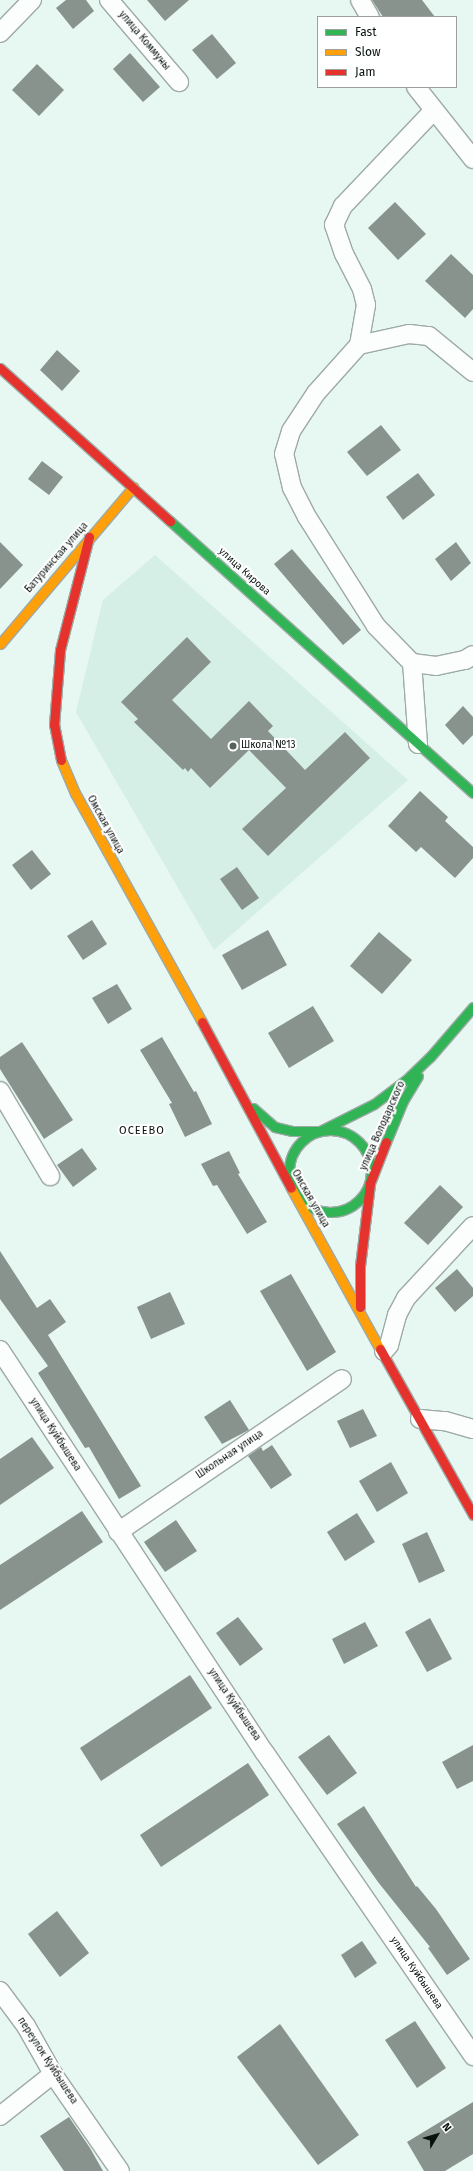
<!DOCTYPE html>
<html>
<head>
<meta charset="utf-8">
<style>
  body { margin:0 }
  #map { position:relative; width:473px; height:2171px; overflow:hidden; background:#e7f7f2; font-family:"Fira Sans",sans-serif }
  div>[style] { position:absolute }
  .built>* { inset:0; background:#d5efe7 }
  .building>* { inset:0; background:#89938e }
  .roads { filter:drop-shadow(1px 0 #9eaaa6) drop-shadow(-1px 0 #9eaaa6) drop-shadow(0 1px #9eaaa6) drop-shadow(0 -1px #9eaaa6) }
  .street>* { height:18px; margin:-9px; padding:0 9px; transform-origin:9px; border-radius:9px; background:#fbfefd }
  .fast>* { height:9px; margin:-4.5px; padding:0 4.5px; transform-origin:4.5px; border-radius:4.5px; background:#30b455 }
  .fast>.ring { margin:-4.5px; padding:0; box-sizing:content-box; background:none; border:9px solid #30b455; border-radius:50% }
  .slow>* { height:9px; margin:-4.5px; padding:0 4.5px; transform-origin:4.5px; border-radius:4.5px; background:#ff9f0a }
  .jam>* { height:9px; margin:-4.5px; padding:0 4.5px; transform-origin:4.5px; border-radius:4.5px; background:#e5322d }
  .dots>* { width:11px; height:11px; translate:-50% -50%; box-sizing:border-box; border:2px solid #fff; border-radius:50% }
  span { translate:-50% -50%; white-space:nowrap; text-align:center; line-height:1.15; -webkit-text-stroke:4px #fff; paint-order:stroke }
  .street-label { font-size:10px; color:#08120f }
  .poi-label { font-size:10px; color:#08120f }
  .left { translate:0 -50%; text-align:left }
  .neighbourhood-label { font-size:11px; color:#08120f; letter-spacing:1px }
  .legend { position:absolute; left:317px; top:16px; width:140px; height:72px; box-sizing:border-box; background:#fff; border:1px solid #9ca09f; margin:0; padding:5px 7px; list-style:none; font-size:12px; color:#08120f }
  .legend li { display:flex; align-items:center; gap:8px; height:20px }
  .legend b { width:20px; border:1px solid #9ca09f }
  .north { position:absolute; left:417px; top:2115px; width:40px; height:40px; -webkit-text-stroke:3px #fff; paint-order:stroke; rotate:52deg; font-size:11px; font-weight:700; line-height:16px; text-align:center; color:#08120f }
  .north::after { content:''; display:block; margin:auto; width:14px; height:18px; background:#08120f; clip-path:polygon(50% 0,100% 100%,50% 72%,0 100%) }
</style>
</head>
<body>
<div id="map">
  <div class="built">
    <div style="clip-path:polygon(155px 555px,408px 780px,214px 950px,76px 712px,103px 600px)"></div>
  </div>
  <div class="building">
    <div style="clip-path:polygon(66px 0,86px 0,94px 11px,73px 29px,56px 8px)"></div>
    <div style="clip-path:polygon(147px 0,189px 0,165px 21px)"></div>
    <div style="clip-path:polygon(372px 0,422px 0,435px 17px,383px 17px)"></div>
    <div style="clip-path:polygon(212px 34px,236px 63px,217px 79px,192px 50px)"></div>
    <div style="clip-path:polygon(130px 53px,160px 87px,143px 102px,113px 69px)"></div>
    <div style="clip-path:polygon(37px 64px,64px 90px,39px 116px,12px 90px)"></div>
    <div style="clip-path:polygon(395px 202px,426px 234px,398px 260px,368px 228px)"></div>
    <div style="clip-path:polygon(451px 254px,473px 275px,473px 309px,465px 318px,425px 281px)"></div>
    <div style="clip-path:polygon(57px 350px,80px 371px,62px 391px,40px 370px)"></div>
    <div style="clip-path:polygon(381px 425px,401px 450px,367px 476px,347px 452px)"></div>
    <div style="clip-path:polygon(42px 461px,63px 477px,49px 495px,28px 479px)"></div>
    <div style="clip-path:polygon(418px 473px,435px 495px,403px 520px,386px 497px)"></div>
    <div style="clip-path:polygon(0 542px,23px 565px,0 589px)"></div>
    <div style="clip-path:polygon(456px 542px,471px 563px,451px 581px,435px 559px)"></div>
    <div style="clip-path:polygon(292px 549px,361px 630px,343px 645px,274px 564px)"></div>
    <div style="clip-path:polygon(187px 637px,211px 662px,172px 700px,211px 739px,249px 701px,273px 726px,268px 731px,305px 770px,345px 732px,370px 758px,268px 856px,242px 829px,286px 788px,249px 750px,210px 788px,191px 768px,188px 772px,185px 768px,183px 770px,134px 722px,138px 719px,121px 702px)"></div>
    <div style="clip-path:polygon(463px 706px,473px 717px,473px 735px,463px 745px,445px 725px)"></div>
    <div style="clip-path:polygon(420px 791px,448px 817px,445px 821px,473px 847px,473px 858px,455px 878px,421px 847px,416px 852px,388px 826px)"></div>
    <div style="clip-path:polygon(32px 850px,51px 874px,31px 890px,12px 865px)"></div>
    <div style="clip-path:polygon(237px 867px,259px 898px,242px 910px,220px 879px)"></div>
    <div style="clip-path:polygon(92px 920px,107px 944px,83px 960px,67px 936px)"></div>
    <div style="clip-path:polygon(268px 930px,287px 965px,242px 990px,222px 955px)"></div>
    <div style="clip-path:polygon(379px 932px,412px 960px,382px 994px,350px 966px)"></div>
    <div style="clip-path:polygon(117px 984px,132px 1009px,108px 1024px,92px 998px)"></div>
    <div style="clip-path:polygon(313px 1006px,334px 1041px,289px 1068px,268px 1033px)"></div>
    <div style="clip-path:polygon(162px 1037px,194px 1092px,196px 1091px,212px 1124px,185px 1137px,169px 1104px,172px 1103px,140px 1050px)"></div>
    <div style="clip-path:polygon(22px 1042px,73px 1120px,44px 1139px,0 1069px,0 1057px)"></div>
    <div style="clip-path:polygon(82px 1148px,97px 1169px,73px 1187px,57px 1165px)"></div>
    <div style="clip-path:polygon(229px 1151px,240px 1173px,238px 1174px,267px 1222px,247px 1234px,217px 1185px,213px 1186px,201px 1164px)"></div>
    <div style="clip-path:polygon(440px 1185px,463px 1207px,428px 1245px,404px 1223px)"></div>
    <div style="clip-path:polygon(0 1251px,37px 1308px,50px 1299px,66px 1322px,48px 1335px,141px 1486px,119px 1499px,89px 1447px,85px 1448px,38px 1373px,48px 1366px,0 1299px)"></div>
    <div style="clip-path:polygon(457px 1269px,473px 1288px,473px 1296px,455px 1312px,435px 1288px)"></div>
    <div style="clip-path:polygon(291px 1274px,336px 1352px,307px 1371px,260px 1291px)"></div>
    <div style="clip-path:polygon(170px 1292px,185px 1324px,151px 1339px,137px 1307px)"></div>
    <div style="clip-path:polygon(230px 1400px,249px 1430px,222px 1444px,204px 1417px)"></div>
    <div style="clip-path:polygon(363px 1409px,377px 1436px,350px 1448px,337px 1421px)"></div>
    <div style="clip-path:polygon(32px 1437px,54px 1468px,0 1505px,0 1459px)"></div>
    <div style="clip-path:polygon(272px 1445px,292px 1475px,271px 1489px,248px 1456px,261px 1447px,263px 1451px)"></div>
    <div style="clip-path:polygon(391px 1462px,408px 1493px,377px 1512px,359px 1481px)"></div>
    <div style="clip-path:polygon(82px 1511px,103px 1542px,0 1610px,0 1565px)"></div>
    <div style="clip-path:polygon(357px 1513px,375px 1542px,345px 1561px,327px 1532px)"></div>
    <div style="clip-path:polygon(176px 1520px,197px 1551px,165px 1572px,144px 1542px)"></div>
    <div style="clip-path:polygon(427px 1532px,445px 1571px,419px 1583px,402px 1544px)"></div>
    <div style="clip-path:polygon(238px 1617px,263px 1649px,240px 1666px,216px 1633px)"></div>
    <div style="clip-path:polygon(430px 1618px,452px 1659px,427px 1672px,405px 1632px)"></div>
    <div style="clip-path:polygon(365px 1622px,378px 1646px,344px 1664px,332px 1639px)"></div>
    <div style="clip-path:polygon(190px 1675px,212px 1708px,101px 1781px,80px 1748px)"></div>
    <div style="clip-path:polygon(329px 1735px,357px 1773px,327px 1795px,298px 1757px)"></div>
    <div style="clip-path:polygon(473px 1745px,473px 1781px,457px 1789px,442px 1762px)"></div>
    <div style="clip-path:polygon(248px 1763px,269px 1795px,161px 1867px,140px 1835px)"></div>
    <div style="clip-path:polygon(364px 1806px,416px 1887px,417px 1886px,436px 1909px,470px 1959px,447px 1975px,428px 1948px,430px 1947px,378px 1882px,337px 1824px)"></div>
    <div style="clip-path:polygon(57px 1911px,89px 1953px,60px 1977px,28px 1934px)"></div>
    <div style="clip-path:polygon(362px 1941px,377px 1963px,355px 1978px,341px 1955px)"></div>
    <div style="clip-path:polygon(415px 2021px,446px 2068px,417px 2088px,385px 2040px)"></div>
    <div style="clip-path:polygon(280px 2024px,359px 2135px,318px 2165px,237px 2057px)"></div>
    <div style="clip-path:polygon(473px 2102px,473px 2154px,445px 2171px,424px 2171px,407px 2142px)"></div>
    <div style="clip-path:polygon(69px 2117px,90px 2148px,103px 2171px,64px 2171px,40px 2136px)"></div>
  </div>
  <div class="roads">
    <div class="street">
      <div style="left:109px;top:0;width:108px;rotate:49.5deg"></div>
      <div style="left:360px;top:0;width:20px;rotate:60deg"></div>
      <div style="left:0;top:33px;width:46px;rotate:-45.9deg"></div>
      <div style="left:416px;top:87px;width:92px;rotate:51.6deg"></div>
      <div style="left:359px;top:345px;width:51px;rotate:-12.4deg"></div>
      <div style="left:409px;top:334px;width:20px;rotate:6deg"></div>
      <div style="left:429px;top:336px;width:57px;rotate:39.3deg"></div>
      <div style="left:412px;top:663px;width:52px;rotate:-134.2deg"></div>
      <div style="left:376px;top:626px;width:129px;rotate:-122.3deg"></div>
      <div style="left:307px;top:517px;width:33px;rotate:-117deg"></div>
      <div style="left:292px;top:488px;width:35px;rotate:-103deg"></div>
      <div style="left:284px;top:454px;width:24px;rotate:-73deg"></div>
      <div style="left:291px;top:431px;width:45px;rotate:-56.7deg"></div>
      <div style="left:316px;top:393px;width:64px;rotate:-48.1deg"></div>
      <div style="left:359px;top:345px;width:41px;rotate:-80.1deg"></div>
      <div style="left:366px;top:305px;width:16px;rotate:-104deg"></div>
      <div style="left:362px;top:289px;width:39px;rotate:-117deg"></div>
      <div style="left:344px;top:254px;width:31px;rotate:-109deg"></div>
      <div style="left:334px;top:225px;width:21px;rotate:-65deg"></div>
      <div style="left:343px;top:206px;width:131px;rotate:-46.5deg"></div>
      <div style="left:418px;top:744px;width:81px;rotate:-94.2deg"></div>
      <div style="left:412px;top:663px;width:24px;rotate:7deg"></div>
      <div style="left:436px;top:666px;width:30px;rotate:-12deg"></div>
      <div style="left:465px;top:660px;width:9px;rotate:-32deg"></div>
      <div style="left:0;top:1091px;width:99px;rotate:59.5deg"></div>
      <div style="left:0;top:1350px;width:482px;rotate:56.7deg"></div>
      <div style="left:265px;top:1753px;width:368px;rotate:55.5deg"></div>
      <div style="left:384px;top:1351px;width:8px;rotate:-50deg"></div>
      <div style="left:389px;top:1345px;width:31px;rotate:-75deg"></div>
      <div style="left:397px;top:1315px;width:19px;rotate:-62deg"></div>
      <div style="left:406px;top:1298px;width:98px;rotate:-47.1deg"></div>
      <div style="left:420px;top:1419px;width:25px;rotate:5deg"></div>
      <div style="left:445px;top:1421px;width:29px;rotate:16deg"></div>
      <div style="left:118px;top:1532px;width:271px;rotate:-34.3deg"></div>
      <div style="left:0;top:1991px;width:44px;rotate:53.4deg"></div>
      <div style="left:26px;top:2026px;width:55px;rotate:60.6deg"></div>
      <div style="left:53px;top:2074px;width:118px;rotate:55.4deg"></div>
      <div style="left:0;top:2116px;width:68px;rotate:-38.4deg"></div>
    </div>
    <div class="fast">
      <div style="left:170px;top:521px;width:407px;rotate:41.9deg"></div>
      <div style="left:253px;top:1108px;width:29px;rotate:41deg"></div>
      <div style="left:275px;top:1127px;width:17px;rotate:13deg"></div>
      <div style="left:292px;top:1131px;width:28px"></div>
      <div style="left:320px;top:1131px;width:60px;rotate:-26.6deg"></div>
      <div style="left:374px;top:1104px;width:40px;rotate:-37deg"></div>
      <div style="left:406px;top:1080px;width:33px;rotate:-44deg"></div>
      <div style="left:430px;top:1057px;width:66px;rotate:-49.3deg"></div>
      <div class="ring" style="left:289px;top:1130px;width:73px;height:73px"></div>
      <div style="left:386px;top:1142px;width:44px;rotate:-67.5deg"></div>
      <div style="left:403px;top:1101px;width:29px;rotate:-59deg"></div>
    </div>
    <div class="slow">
      <div style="left:0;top:644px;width:206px;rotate:-49.7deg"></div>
      <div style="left:61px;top:760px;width:36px;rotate:67deg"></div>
      <div style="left:75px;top:793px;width:262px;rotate:61deg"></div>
      <div style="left:291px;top:1188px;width:184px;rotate:61.1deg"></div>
    </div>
    <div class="jam">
      <div style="left:0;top:368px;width:229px;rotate:42deg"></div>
      <div style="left:61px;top:760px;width:36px;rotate:-101deg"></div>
      <div style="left:54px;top:725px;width:75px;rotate:-85.4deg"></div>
      <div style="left:60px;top:650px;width:117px;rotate:-75.6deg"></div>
      <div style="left:202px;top:1022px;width:188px;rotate:61.8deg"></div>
      <div style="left:360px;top:1307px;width:41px;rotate:-90deg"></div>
      <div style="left:360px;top:1266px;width:84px;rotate:-83.1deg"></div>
      <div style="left:370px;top:1183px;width:44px;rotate:-68.7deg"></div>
      <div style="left:380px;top:1349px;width:190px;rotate:60.7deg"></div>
    </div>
  </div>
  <div class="dots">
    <div style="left:233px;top:746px;background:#56625e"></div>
  </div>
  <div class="street-label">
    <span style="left:144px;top:41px;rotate:50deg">улица Коммуны</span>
    <span style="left:57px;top:558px;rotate:-49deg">Батуринская улица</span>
    <span style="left:244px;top:572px;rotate:42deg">улица Кирова</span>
    <span style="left:105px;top:825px;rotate:61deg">Омская улица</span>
    <span style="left:383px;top:1126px;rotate:-66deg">улица Володарского</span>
    <span style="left:310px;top:1199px;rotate:60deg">Омская улица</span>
    <span style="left:55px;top:1435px;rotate:57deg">улица Куйбышева</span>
    <span style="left:230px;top:1455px;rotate:-34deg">Школьная улица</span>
    <span style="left:234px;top:1705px;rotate:56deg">улица Куйбышева</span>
    <span style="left:416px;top:1973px;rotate:56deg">улица Куйбышева</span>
    <span style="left:47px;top:2061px;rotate:57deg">переулок Куйбышева</span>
  </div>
  <div class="poi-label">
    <span class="left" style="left:241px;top:746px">Школа №13</span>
  </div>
  <div class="neighbourhood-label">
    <span style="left:142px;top:1131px">ОСЕЕВО</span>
  </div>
  <ul class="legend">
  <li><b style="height:5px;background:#30b455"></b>Fast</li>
  <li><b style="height:5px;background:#ff9f0a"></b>Slow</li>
  <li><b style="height:5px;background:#e5322d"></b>Jam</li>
  </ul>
  <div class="north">N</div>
</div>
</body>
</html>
